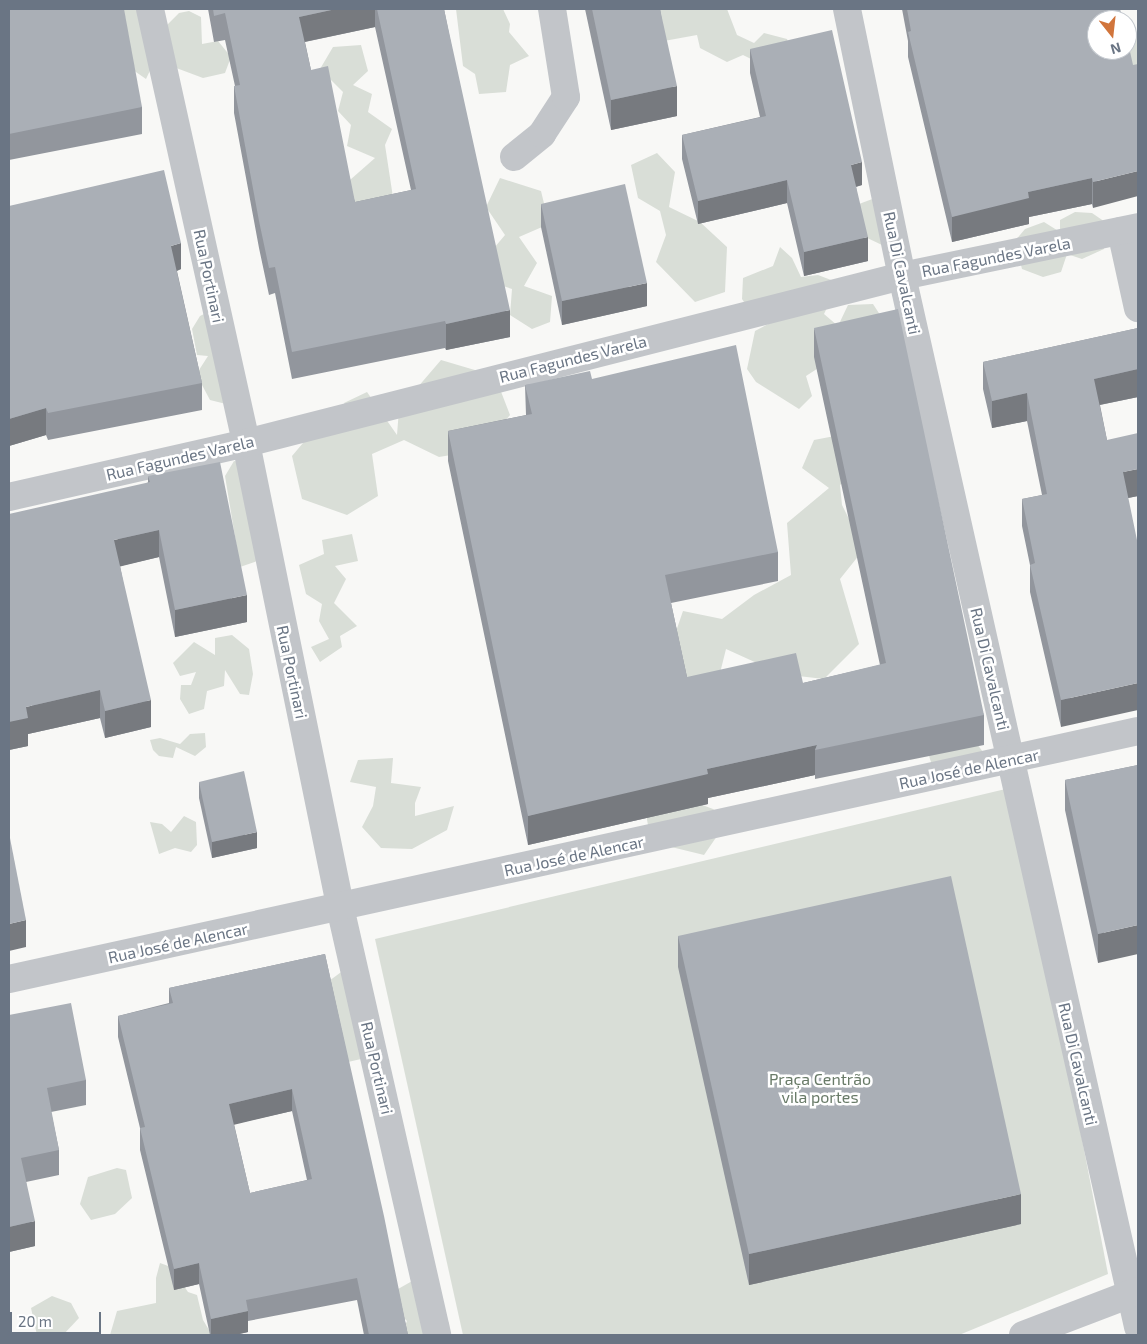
<!DOCTYPE html>
<html>
<head>
<meta charset="utf-8">
<style>
  body { margin:0 }
  #map { position:relative; width:1147px; height:1344px; overflow:hidden; background:#f8f8f6; font-family:"Exo 2",sans-serif }
  div>[style] { position:absolute }
  .green>* { inset:0; background:#d9ded7 }
  .minor>* { height:28px; margin:-14px; padding:0 14px; transform-origin:14px; border-radius:14px; background:#c2c5c9 }
  .wall>* { inset:0; background:#92969d }
  .shaded-wall>* { inset:0; background:#777a7f }
  .building>* { inset:0; background:#aaafb6 }
  span { translate:-50% -50%; white-space:nowrap; text-align:center; line-height:1.15; -webkit-text-stroke:5px #fff; paint-order:stroke }
  .street-label { font-size:16px; color:#6a7584 }
  .park-label { font-size:16px; color:#697b68 }
  .frame { position:absolute; inset:0; border:10px solid #6a7584; pointer-events:none }
  .north { position:absolute; left:1087px; top:10px; width:50px; height:50px; box-sizing:border-box; background:#fff; border:1px solid #c3c8ce; border-radius:50%; rotate:164deg; font-size:14px; font-weight:700; line-height:20px; text-align:center; color:#6a7584 }
  .north::after { content:''; display:block; margin:auto; width:18px; height:22px; background:#d1753c; clip-path:polygon(50% 0,100% 100%,50% 72%,0 100%) }
  .scale { position:absolute; left:10px; top:1312px; width:91px; height:22px; box-sizing:border-box; border:2px solid #6a7584; border-top:0; padding-left:6px; font-size:15px; line-height:18px; white-space:nowrap; color:#6a7584; -webkit-text-stroke:4px #fff; paint-order:stroke }
</style>
</head>
<body>
<div id="map">
  <div class="green">
    <div style="clip-path:polygon(119px 9px,163px 9px,166px 26px,179px 13px,189px 11px,201px 17px,202px 44px,218px 41px,231px 57px,225px 73px,203px 78px,155px 60px,146px 79px,133px 70px)"></div>
    <div style="clip-path:polygon(456px 9px,503px 9px,510px 24px,509px 32px,529px 56px,510px 65px,506px 92px,479px 94px,475px 74px,463px 66px)"></div>
    <div style="clip-path:polygon(637px 9px,727px 9px,737px 35px,754px 43px,764px 33px,787px 39px,792px 52px,757px 62px,743px 55px,727px 62px,700px 48px,697px 35px,664px 41px)"></div>
    <div style="clip-path:polygon(1138px 31px,1138px 106px,1109px 50px,1127px 50px,1127px 35px)"></div>
    <div style="clip-path:polygon(361px 45px,368px 71px,353px 85px,372px 94px,368px 112px,392px 129px,385px 145px,396px 217px,359px 221px,342px 187px,375px 158px,347px 146px,351px 125px,338px 111px,343px 92px,320px 69px,333px 47px)"></div>
    <div style="clip-path:polygon(657px 153px,675px 172px,669px 207px,700px 222px,727px 247px,725px 292px,695px 302px,656px 262px,666px 235px,660px 211px,638px 198px,631px 165px)"></div>
    <div style="clip-path:polygon(500px 178px,541px 191px,549px 224px,519px 237px,537px 263px,524px 286px,552px 296px,550px 322px,532px 329px,510px 315px,512px 289px,488px 281px,489px 254px,505px 235px,486px 207px)"></div>
    <div style="clip-path:polygon(875px 198px,882px 245px,861px 235px,859px 204px)"></div>
    <div style="clip-path:polygon(1075px 212px,1092px 213px,1108px 224px,1104px 249px,1082px 259px,1067px 254px,1061px 272px,1043px 277px,1022px 269px,1015px 241px,1025px 229px,1044px 222px,1060px 232px,1060px 220px)"></div>
    <div style="clip-path:polygon(780px 247px,792px 258px,801px 277px,818px 275px,839px 283px,824px 314px,838px 326px,848px 305px,873px 304px,886px 324px,806px 376px,812px 396px,799px 409px,756px 382px,747px 369px,755px 331px,774px 321px,755px 318px,742px 299px,743px 278px,773px 266px)"></div>
    <div style="clip-path:polygon(210px 311px,226px 404px,210px 400px,202px 385px,199px 370px,208px 356px,197px 355px,192px 329px,200px 316px)"></div>
    <div style="clip-path:polygon(441px 360px,495px 376px,510px 415px,481px 450px,439px 457px,404px 440px,372px 454px,378px 496px,347px 515px,302px 499px,292px 456px,314px 430px,355px 425px,344px 403px,367px 392px,397px 435px,399px 409px)"></div>
    <div style="clip-path:polygon(845px 434px,859px 467px,840px 485px,842px 505px,864px 549px,840px 579px,859px 644px,824px 679px,781px 674px,726px 649px,717px 685px,689px 686px,672px 643px,683px 611px,722px 619px,754px 595px,791px 575px,787px 523px,829px 488px,802px 468px,814px 440px)"></div>
    <div style="clip-path:polygon(234px 461px,258px 464px,260px 560px,240px 567px,225px 476px)"></div>
    <div style="clip-path:polygon(352px 534px,358px 561px,335px 566px,346px 579px,334px 603px,357px 626px,340px 636px,342px 647px,320px 662px,311px 647px,329px 639px,319px 621px,322px 604px,306px 594px,299px 565px,324px 554px,322px 540px)"></div>
    <div style="clip-path:polygon(232px 635px,249px 649px,253px 674px,249px 695px,240px 694px,225px 670px,224px 686px,207px 691px,204px 709px,189px 714px,180px 699px,181px 685px,191px 685px,196px 672px,180px 676px,173px 663px,194px 642px,215px 655px,215px 638px)"></div>
    <div style="clip-path:polygon(205px 733px,206px 747px,195px 756px,176px 747px,173px 758px,159px 756px,153px 750px,150px 740px,160px 738px,180px 744px,190px 734px)"></div>
    <div style="clip-path:polygon(971px 736px,989px 760px,934px 771px,928px 753px)"></div>
    <div style="clip-path:polygon(393px 758px,391px 783px,421px 787px,415px 803px,415px 816px,454px 806px,447px 830px,412px 849px,381px 848px,362px 827px,373px 806px,376px 787px,350px 782px,358px 760px)"></div>
    <div style="clip-path:polygon(1014px 787px,1108px 1274px,959px 1335px,463px 1335px,375px 939px)"></div>
    <div style="clip-path:polygon(676px 795px,713px 809px,728px 820px,704px 855px,651px 842px,646px 814px)"></div>
    <div style="clip-path:polygon(184px 816px,196px 822px,197px 845px,191px 852px,175px 848px,159px 854px,150px 822px,162px 824px,171px 832px)"></div>
    <div style="clip-path:polygon(344px 970px,374px 1056px,348px 1062px,318px 989px)"></div>
    <div style="clip-path:polygon(117px 1168px,126px 1170px,132px 1198px,115px 1214px,91px 1220px,80px 1204px,88px 1177px)"></div>
    <div style="clip-path:polygon(160px 1263px,171px 1267px,188px 1292px,197px 1295px,203px 1320px,212px 1335px,110px 1335px,117px 1311px,156px 1303px,156px 1278px)"></div>
    <div style="clip-path:polygon(414px 1280px,437px 1302px,449px 1323px,450px 1335px,401px 1335px,407px 1321px,402px 1316px,398px 1289px)"></div>
    <div style="clip-path:polygon(52px 1296px,71px 1303px,79px 1318px,63px 1335px,37px 1335px,31px 1308px)"></div>
  </div>
  <div class="minor">
    <div style="left:150px;top:9px;width:444px;rotate:77.5deg"></div>
    <div style="left:246px;top:443px;width:473px;rotate:78.5deg"></div>
    <div style="left:340px;top:907px;width:439px;rotate:77.2deg"></div>
    <div style="left:847px;top:9px;width:273px;rotate:78.4deg"></div>
    <div style="left:902px;top:276px;width:1077px;rotate:77.34deg"></div>
    <div style="left:514px;top:157px;width:36px;rotate:-39deg"></div>
    <div style="left:542px;top:134px;width:44px;rotate:-57deg"></div>
    <div style="left:566px;top:97px;width:89px;rotate:-99deg"></div>
    <div style="left:1121px;top:231px;width:79px;rotate:77.6deg"></div>
    <div style="left:9px;top:497px;width:243px;rotate:-12.8deg"></div>
    <div style="left:246px;top:443px;width:677px;rotate:-14.28deg"></div>
    <div style="left:902px;top:276px;width:241px;rotate:-11.7deg"></div>
    <div style="left:9px;top:979px;width:1156px;rotate:-12.39deg"></div>
    <div style="left:1023px;top:1335px;width:123px;rotate:-20.9deg"></div>
  </div>
  <div class="wall">
    <div style="clip-path:polygon(9px 9px,142px 107px,142px 134px,9px 160px)"></div>
    <div style="clip-path:polygon(evenodd,208px 9px,444px 9px,510px 337px,446px 350px,445px 348px,292px 379px,275px 293px,269px 295px,259px 248px,234px 113px,234px 86px,235px 86px,225px 40px,214px 42px,208px 9px,375px 27px,411px 190px,355px 202px,311px 70px,305px 42px,375px 27px)"></div>
    <div style="clip-path:polygon(585px 9px,660px 9px,677px 116px,611px 130px)"></div>
    <div style="clip-path:polygon(902px 9px,1120px 9px,1093px 208px,1092px 204px,1029px 217px,1029px 224px,952px 242px,908px 57px,908px 41px)"></div>
    <div style="clip-path:polygon(750px 49px,862px 185px,856px 187px,868px 261px,804px 276px,787px 203px,698px 224px,682px 159px,682px 135px,760px 117px,750px 73px)"></div>
    <div style="clip-path:polygon(541px 204px,647px 306px,562px 325px,541px 227px)"></div>
    <div style="clip-path:polygon(9px 206px,181px 269px,177px 271px,202px 383px,202px 410px,48px 440px,46px 435px,9px 446px)"></div>
    <div style="clip-path:polygon(814px 328px,984px 715px,984px 745px,815px 779px,815px 775px,708px 798px,708px 804px,528px 845px,448px 461px,448px 431px,526px 415px,525px 385px,592px 379px,778px 552px,778px 581px,671px 603px,687px 677px,803px 683px,880px 665px,814px 357px)"></div>
    <div style="clip-path:polygon(1138px 328px,1138px 397px,1100px 405px,1107px 440px,1138px 496px,1128px 498px,1061px 727px,1030px 592px,1030px 565px,1022px 526px,1022px 499px,1042px 495px,1027px 421px,992px 428px,983px 389px,983px 362px)"></div>
    <div style="clip-path:polygon(148px 476px,247px 622px,175px 637px,159px 557px,120px 566px,151px 727px,105px 738px,100px 718px,28px 734px,28px 746px,9px 750px,148px 482px)"></div>
    <div style="clip-path:polygon(1138px 765px,1098px 963px,1065px 810px,1065px 780px)"></div>
    <div style="clip-path:polygon(199px 782px,257px 848px,212px 858px,199px 798px)"></div>
    <div style="clip-path:polygon(678px 936px,1021px 1224px,749px 1285px,678px 967px)"></div>
    <div style="clip-path:polygon(evenodd,325px 954px,408px 1335px,364px 1335px,357px 1300px,248px 1321px,248px 1332px,235px 1335px,210px 1335px,199px 1284px,174px 1290px,140px 1150px,140px 1128px,118px 1037px,118px 1016px,169px 1003px,169px 988px,325px 954px,292px 1111px,307px 1180px,250px 1193px,234px 1124px,292px 1111px)"></div>
    <div style="clip-path:polygon(9px 1015px,86px 1080px,86px 1105px,51px 1112px,59px 1150px,59px 1175px,26px 1182px,35px 1246px,9px 1252px)"></div>
  </div>
  <div class="shaded-wall">
    <div style="clip-path:polygon(336px 9px,375px 9px,375px 27px,299px 43px,299px 17px)"></div>
    <div style="clip-path:polygon(677px 86px,677px 116px,611px 130px,611px 100px)"></div>
    <div style="clip-path:polygon(862px 162px,862px 185px,851px 188px,851px 165px)"></div>
    <div style="clip-path:polygon(1138px 171px,1138px 196px,1093px 208px,1093px 182px)"></div>
    <div style="clip-path:polygon(1092px 178px,1092px 204px,1029px 217px,1029px 224px,952px 242px,952px 217px,1028px 192px)"></div>
    <div style="clip-path:polygon(787px 180px,787px 203px,698px 224px,698px 201px)"></div>
    <div style="clip-path:polygon(868px 237px,868px 261px,804px 276px,804px 252px)"></div>
    <div style="clip-path:polygon(181px 243px,181px 269px,171px 273px,171px 246px)"></div>
    <div style="clip-path:polygon(647px 283px,647px 306px,562px 325px,562px 301px)"></div>
    <div style="clip-path:polygon(510px 310px,510px 337px,446px 350px,446px 324px)"></div>
    <div style="clip-path:polygon(1138px 369px,1138px 397px,1094px 406px,1094px 379px)"></div>
    <div style="clip-path:polygon(1027px 393px,1027px 421px,992px 428px,992px 401px)"></div>
    <div style="clip-path:polygon(46px 408px,46px 435px,9px 446px,9px 419px)"></div>
    <div style="clip-path:polygon(1138px 469px,1138px 496px,1123px 499px,1123px 472px)"></div>
    <div style="clip-path:polygon(159px 530px,159px 557px,114px 568px,114px 540px)"></div>
    <div style="clip-path:polygon(247px 595px,247px 622px,175px 637px,175px 610px)"></div>
    <div style="clip-path:polygon(1138px 683px,1138px 710px,1061px 727px,1061px 700px)"></div>
    <div style="clip-path:polygon(100px 690px,100px 718px,28px 734px,28px 746px,9px 750px,9px 722px,26px 707px)"></div>
    <div style="clip-path:polygon(151px 700px,151px 727px,105px 738px,105px 711px)"></div>
    <div style="clip-path:polygon(817px 745px,815px 750px,815px 775px,708px 798px,708px 804px,528px 845px,528px 816px,707px 769px)"></div>
    <div style="clip-path:polygon(257px 832px,257px 848px,212px 858px,212px 842px)"></div>
    <div style="clip-path:polygon(26px 920px,26px 947px,9px 951px,9px 924px)"></div>
    <div style="clip-path:polygon(1138px 925px,1138px 954px,1098px 963px,1098px 934px)"></div>
    <div style="clip-path:polygon(292px 1089px,292px 1111px,229px 1126px,229px 1104px)"></div>
    <div style="clip-path:polygon(1021px 1194px,1021px 1224px,749px 1285px,749px 1254px)"></div>
    <div style="clip-path:polygon(35px 1221px,35px 1246px,9px 1252px,9px 1227px)"></div>
    <div style="clip-path:polygon(199px 1263px,199px 1284px,174px 1290px,174px 1269px)"></div>
    <div style="clip-path:polygon(248px 1311px,248px 1332px,235px 1335px,211px 1335px,211px 1319px)"></div>
  </div>
  <div class="building">
    <div style="clip-path:polygon(9px 9px,124px 9px,142px 107px,9px 134px)"></div>
    <div style="clip-path:polygon(213px 9px,336px 9px,299px 17px,311px 70px,328px 66px,355px 202px,416px 189px,377px 9px,444px 9px,510px 310px,446px 324px,445px 321px,292px 352px,275px 267px,269px 268px,259px 221px,234px 86px,240px 85px,225px 13px,214px 16px)"></div>
    <div style="clip-path:polygon(592px 9px,660px 9px,677px 86px,611px 100px)"></div>
    <div style="clip-path:polygon(907px 9px,1120px 9px,1123px 20px,1097px 20px,1097px 50px,1127px 50px,1127px 38px,1133px 65px,1138px 64px,1138px 171px,1093px 182px,1092px 178px,1028px 192px,1029px 198px,952px 217px,908px 32px,911px 31px)"></div>
    <div style="clip-path:polygon(832px 30px,862px 162px,851px 165px,868px 237px,804px 252px,787px 180px,698px 201px,682px 135px,766px 116px,750px 49px)"></div>
    <div style="clip-path:polygon(164px 170px,181px 243px,171px 246px,202px 383px,48px 413px,46px 408px,9px 419px,9px 206px)"></div>
    <div style="clip-path:polygon(625px 184px,647px 283px,562px 301px,541px 204px)"></div>
    <div style="clip-path:polygon(898px 309px,984px 715px,815px 750px,817px 745px,707px 769px,708px 774px,528px 816px,448px 431px,532px 414px,525px 385px,590px 371px,592px 379px,736px 345px,778px 552px,665px 575px,687px 677px,796px 653px,803px 683px,886px 663px,814px 328px)"></div>
    <div style="clip-path:polygon(1138px 328px,1138px 369px,1094px 379px,1107px 440px,1138px 433px,1138px 469px,1123px 472px,1137px 540px,1138px 540px,1138px 683px,1061px 700px,1030px 565px,1035px 563px,1022px 499px,1047px 494px,1027px 393px,992px 401px,983px 362px)"></div>
    <div style="clip-path:polygon(220px 462px,247px 595px,175px 610px,159px 530px,114px 540px,151px 700px,105px 711px,100px 690px,26px 707px,28px 718px,9px 722px,9px 514px,150px 482px,148px 476px)"></div>
    <div style="clip-path:polygon(1138px 765px,1138px 925px,1098px 934px,1065px 780px)"></div>
    <div style="clip-path:polygon(244px 771px,257px 832px,212px 842px,199px 782px)"></div>
    <div style="clip-path:polygon(9px 833px,26px 920px,9px 924px)"></div>
    <div style="clip-path:polygon(951px 876px,1021px 1194px,749px 1254px,678px 936px)"></div>
    <div style="clip-path:polygon(evenodd,325px 954px,384px 1216px,408px 1335px,369px 1335px,357px 1278px,246px 1300px,248px 1311px,211px 1319px,199px 1263px,174px 1269px,140px 1128px,145px 1127px,118px 1016px,173px 1003px,169px 988px,325px 954px,292px 1089px,312px 1179px,250px 1193px,229px 1104px,292px 1089px)"></div>
    <div style="clip-path:polygon(71px 1003px,86px 1080px,47px 1088px,59px 1150px,21px 1158px,35px 1221px,9px 1227px,9px 1015px)"></div>
  </div>
  <div class="street-label">
    <span style="left:996px;top:257px;rotate:-11deg">Rua Fagundes Varela</span>
    <span style="left:902px;top:273px;rotate:78deg">Rua Di Cavalcanti</span>
    <span style="left:209px;top:276px;rotate:78deg">Rua Portinari</span>
    <span style="left:573px;top:359px;rotate:-14deg">Rua Fagundes Varela</span>
    <span style="left:180px;top:458px;rotate:-13deg">Rua Fagundes Varela</span>
    <span style="left:990px;top:669px;rotate:77deg">Rua Di Cavalcanti</span>
    <span style="left:292px;top:672px;rotate:78deg">Rua Portinari</span>
    <span style="left:969px;top:769px;rotate:-12deg">Rua José de Alencar</span>
    <span style="left:574px;top:856px;rotate:-12deg">Rua José de Alencar</span>
    <span style="left:178px;top:943px;rotate:-12deg">Rua José de Alencar</span>
    <span style="left:1078px;top:1064px;rotate:77deg">Rua Di Cavalcanti</span>
    <span style="left:377px;top:1068px;rotate:77deg">Rua Portinari</span>
  </div>
  <div class="park-label">
    <span style="left:820px;top:1088px">Praça Centrão<br>vila portes</span>
  </div>
  <div class="frame"></div>
  <div class="north">N</div>
  <div class="scale">20 m</div>
</div>
</body>
</html>
